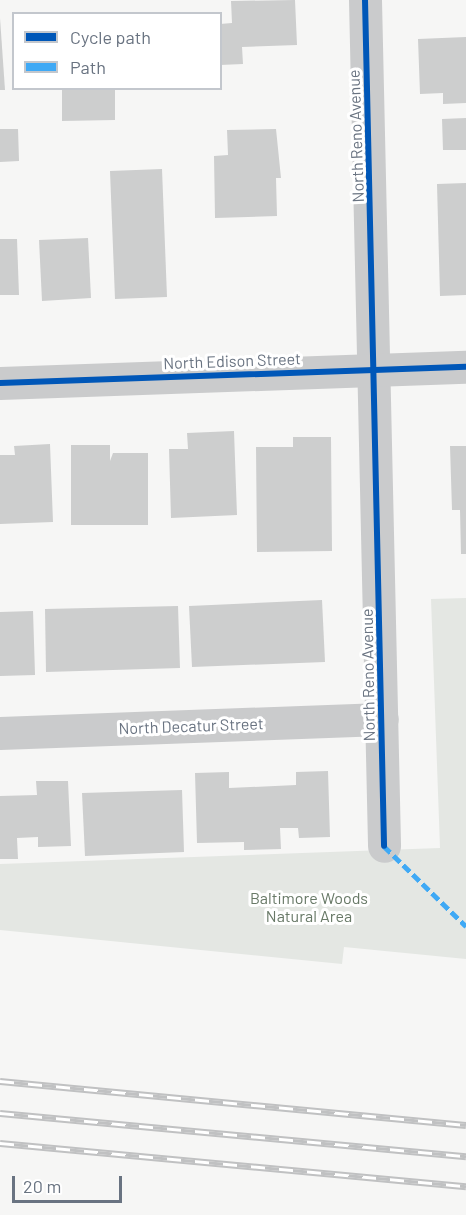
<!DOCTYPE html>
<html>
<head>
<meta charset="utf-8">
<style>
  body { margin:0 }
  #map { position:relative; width:466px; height:1215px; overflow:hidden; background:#f6f6f5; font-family:Barlow,sans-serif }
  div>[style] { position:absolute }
  .green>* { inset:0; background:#e4e7e3 }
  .building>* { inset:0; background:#cdcece }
  .minor>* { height:33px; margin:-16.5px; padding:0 16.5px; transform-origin:16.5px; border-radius:16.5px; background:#cacbcc }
  .rail>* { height:7px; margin-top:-3.5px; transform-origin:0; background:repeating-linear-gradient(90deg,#fff 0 14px,#c0c1c2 0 28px); box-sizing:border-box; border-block:2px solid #c0c1c2 }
  .quiet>* { height:4.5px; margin-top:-2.25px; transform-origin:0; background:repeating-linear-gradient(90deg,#3fa9f5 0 9px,transparent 0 13.5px) }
  .cycleway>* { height:6px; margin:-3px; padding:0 3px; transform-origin:3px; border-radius:3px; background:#0057b8 }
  span { translate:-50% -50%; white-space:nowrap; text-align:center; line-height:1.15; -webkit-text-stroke:6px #fff; paint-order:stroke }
  .street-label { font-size:16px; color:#697381 }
  .park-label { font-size:16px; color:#687967 }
  .legend { position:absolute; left:12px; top:12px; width:210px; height:78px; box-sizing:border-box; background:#fff; border:2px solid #c3c7cd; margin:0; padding:8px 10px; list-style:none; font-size:18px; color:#697381 }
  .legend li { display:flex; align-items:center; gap:12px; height:30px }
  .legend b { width:30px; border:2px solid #c3c7cd }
  .scale { position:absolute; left:12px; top:1176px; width:110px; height:27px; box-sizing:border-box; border:3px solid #697381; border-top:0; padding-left:8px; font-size:18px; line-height:21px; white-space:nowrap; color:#697381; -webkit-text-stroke:4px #fff; paint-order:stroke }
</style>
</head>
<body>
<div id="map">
  <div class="green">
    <div style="clip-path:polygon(466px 598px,466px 959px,344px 947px,342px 964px,0 930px,0 864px,440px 848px,431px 599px)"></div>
  </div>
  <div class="building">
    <div style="clip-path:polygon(295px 0,297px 45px,242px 47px,243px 64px,220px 65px,220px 24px,232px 23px,231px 1px)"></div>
    <div style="clip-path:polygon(0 18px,5px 90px,0 90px)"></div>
    <div style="clip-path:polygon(466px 37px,466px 103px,443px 104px,443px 93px,420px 94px,418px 39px)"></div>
    <div style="clip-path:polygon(115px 88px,115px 120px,62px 121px,62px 89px)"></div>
    <div style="clip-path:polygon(466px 118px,466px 150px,443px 150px,442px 119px)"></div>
    <div style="clip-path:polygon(0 129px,18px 129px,19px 161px,0 162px)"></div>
    <div style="clip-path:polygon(276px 129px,281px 178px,276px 178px,277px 216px,215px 218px,214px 156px,228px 155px,227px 130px)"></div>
    <div style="clip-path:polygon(162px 169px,167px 297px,115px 299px,110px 171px)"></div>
    <div style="clip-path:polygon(466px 183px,466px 295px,440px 296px,437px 184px)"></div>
    <div style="clip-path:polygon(88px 238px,91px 298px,42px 301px,39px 240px)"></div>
    <div style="clip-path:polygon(0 239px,17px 239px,19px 295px,0 295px)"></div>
    <div style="clip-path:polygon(234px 431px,237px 515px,171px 518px,169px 449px,188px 449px,187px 433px)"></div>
    <div style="clip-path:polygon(293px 437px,331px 437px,332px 551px,257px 552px,256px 447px,293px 447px)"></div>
    <div style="clip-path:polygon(50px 444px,53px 522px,0 524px,0 455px,15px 455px,14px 446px)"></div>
    <div style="clip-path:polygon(71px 445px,110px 445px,110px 461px,113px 453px,148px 453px,148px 525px,71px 525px)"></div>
    <div style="clip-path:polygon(450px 446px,466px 446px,466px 554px,461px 554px,460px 510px,452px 510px)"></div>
    <div style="clip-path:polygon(322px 600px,325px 662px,192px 667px,189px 606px)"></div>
    <div style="clip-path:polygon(178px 606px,180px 668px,46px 672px,45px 609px)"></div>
    <div style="clip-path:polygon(33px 611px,35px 675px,0 676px,0 612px)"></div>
    <div style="clip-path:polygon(328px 771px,330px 837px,299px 838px,298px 828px,280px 828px,281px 849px,244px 850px,244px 842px,197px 843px,195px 773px,229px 772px,229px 788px,296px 785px,296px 772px)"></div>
    <div style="clip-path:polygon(36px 781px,68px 781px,71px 846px,38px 847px,38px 837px,17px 838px,18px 859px,0 859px,0 796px,37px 795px)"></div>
    <div style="clip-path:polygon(182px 790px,184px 852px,85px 856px,82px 793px)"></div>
  </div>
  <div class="minor">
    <div style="left:365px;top:0;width:846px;rotate:88.71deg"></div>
    <div style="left:0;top:383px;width:466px;rotate:-2deg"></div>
    <div style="left:0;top:733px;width:382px;rotate:-2.1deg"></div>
  </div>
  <div class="rail">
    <div style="left:0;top:1081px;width:468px;rotate:5.4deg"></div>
    <div style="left:0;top:1113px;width:468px;rotate:5.3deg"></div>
    <div style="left:0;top:1143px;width:468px;rotate:5.3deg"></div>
  </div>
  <div class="quiet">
    <div style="left:384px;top:846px;width:115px;rotate:44.3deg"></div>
  </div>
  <div class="cycleway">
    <div style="left:365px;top:0;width:846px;rotate:88.71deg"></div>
    <div style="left:0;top:383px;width:466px;rotate:-2deg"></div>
  </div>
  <div class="street-label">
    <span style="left:356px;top:136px;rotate:-92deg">North Reno Avenue</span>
    <span style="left:232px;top:361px;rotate:-2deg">North Edison Street</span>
    <span style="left:368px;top:675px;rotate:-91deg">North Reno Avenue</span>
    <span style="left:191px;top:726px;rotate:-2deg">North Decatur Street</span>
  </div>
  <div class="park-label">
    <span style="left:309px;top:907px">Baltimore Woods<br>Natural Area</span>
  </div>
  <ul class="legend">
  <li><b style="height:8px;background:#0057b8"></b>Cycle path</li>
  <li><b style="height:8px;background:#3fa9f5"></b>Path</li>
  </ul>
  <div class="scale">20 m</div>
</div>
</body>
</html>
